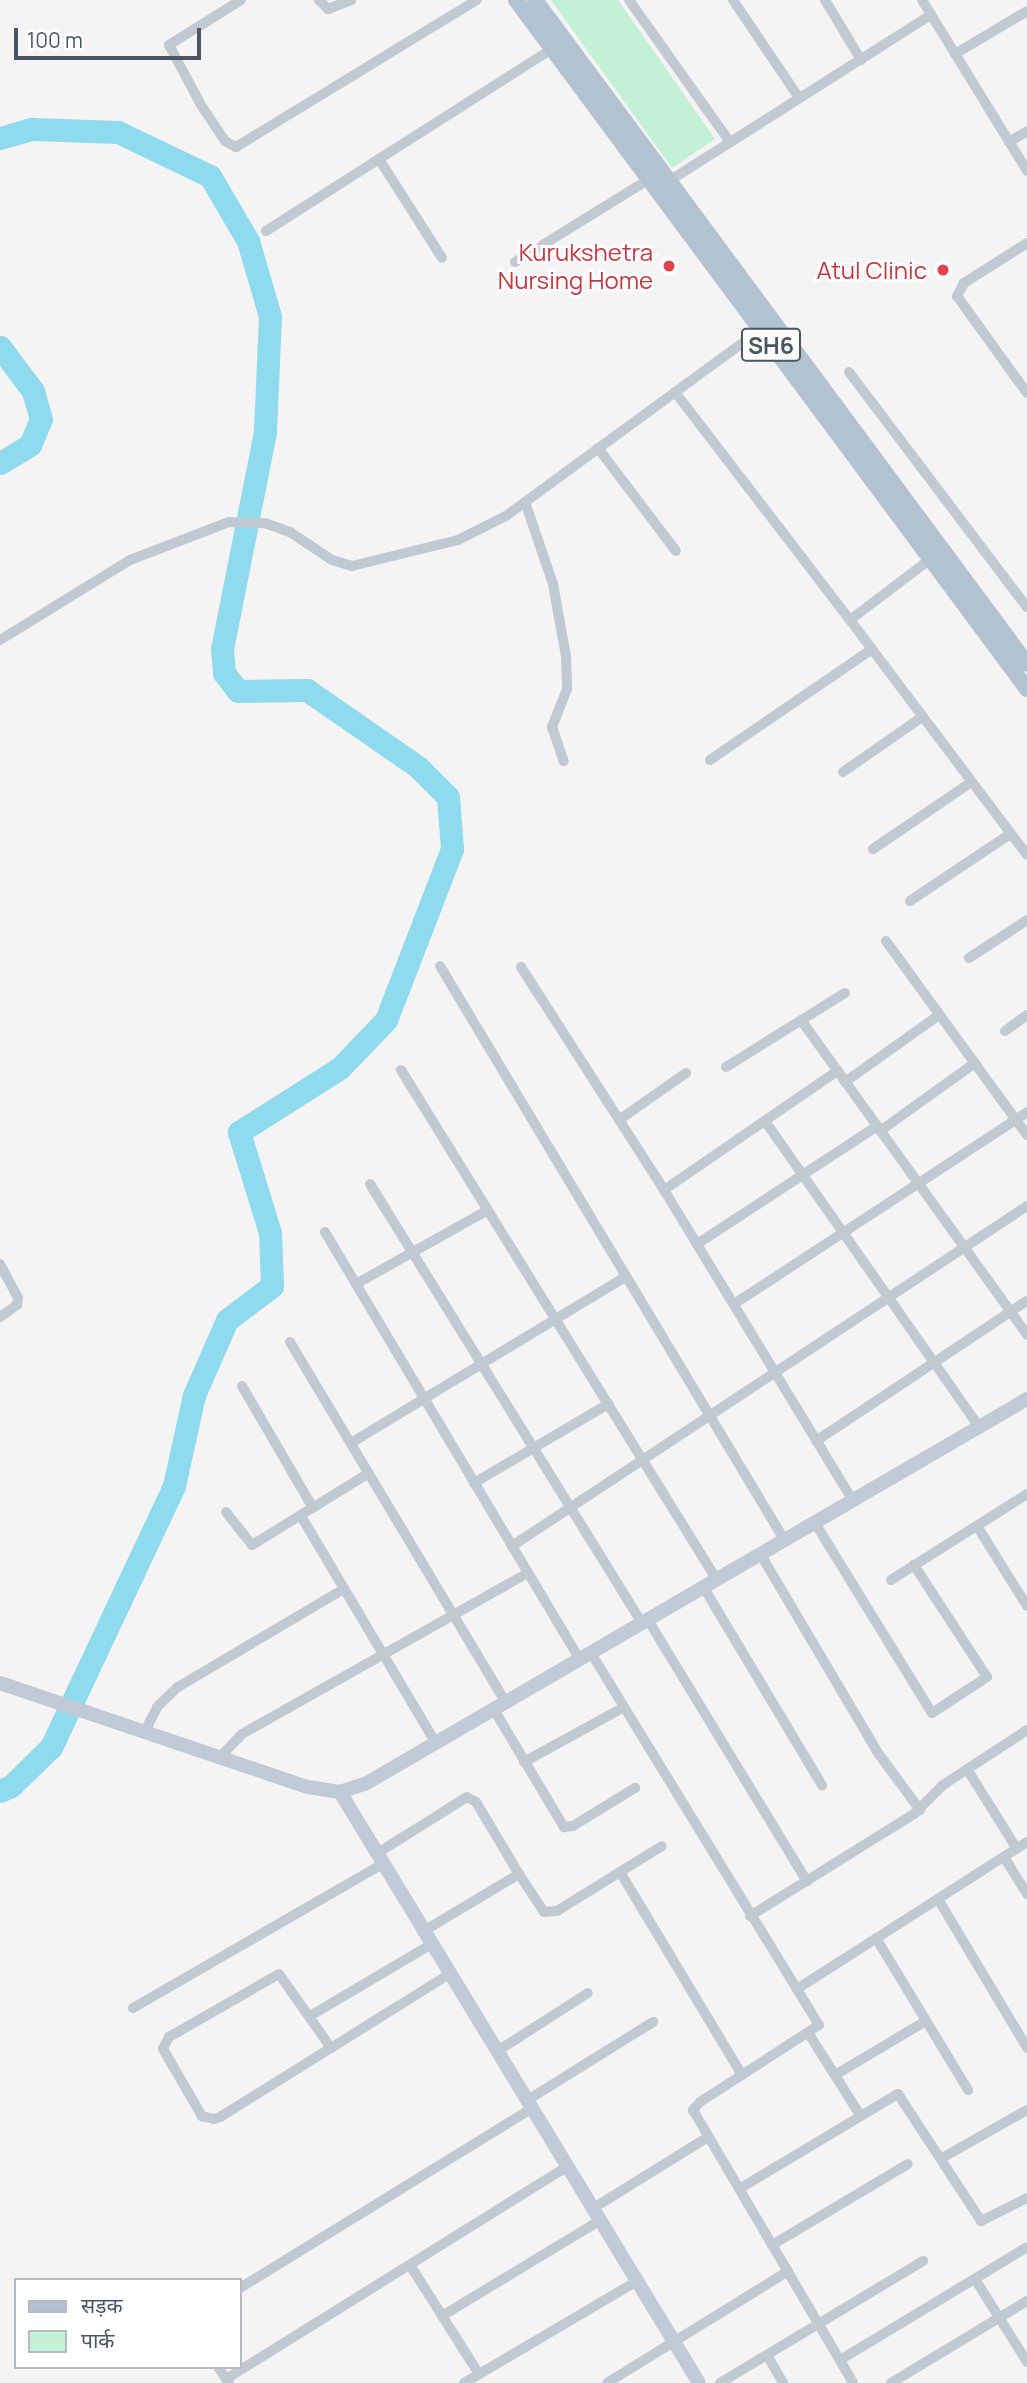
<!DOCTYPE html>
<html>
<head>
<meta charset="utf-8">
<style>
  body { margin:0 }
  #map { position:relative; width:1027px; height:2383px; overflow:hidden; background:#f5f3f3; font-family:Manrope,"Noto Sans Devanagari",sans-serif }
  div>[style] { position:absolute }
  .green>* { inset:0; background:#c3f1d5 }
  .river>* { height:23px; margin:-11.5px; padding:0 11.5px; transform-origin:11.5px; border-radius:11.5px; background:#90daee }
  .street>* { height:10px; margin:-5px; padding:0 5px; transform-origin:5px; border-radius:5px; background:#c1cad2 }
  .secondary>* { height:14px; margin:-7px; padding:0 7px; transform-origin:7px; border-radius:7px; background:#c1cbd6 }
  .primary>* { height:16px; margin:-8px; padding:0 8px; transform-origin:8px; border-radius:8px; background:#b3c2d1 }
  .dots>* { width:19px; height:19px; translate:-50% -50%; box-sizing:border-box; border:4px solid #fff; border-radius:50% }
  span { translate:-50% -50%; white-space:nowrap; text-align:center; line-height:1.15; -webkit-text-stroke:6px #fff; paint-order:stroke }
  .shield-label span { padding:2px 5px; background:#fff; border:2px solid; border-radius:5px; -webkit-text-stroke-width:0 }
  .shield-label { font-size:23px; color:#4a5661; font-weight:700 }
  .health-label { font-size:24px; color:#be3a42 }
  .right { translate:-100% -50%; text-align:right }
  .legend { position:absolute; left:14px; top:2278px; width:228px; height:91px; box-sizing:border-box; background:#fff; border:2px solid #b7bbc0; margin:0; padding:9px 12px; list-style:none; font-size:21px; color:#4a5661 }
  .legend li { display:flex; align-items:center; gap:14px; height:35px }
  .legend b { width:35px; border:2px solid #b7bbc0 }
  .scale { position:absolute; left:14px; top:28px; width:187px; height:32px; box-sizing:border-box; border:4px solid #4a5661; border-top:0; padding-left:9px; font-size:21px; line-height:24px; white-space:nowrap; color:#4a5661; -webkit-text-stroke:5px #fff; paint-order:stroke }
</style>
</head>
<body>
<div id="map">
  <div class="green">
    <div style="clip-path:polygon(551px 0,618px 0,715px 139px,672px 168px)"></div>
  </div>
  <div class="river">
    <div style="left:0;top:138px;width:33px;rotate:-16deg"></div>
    <div style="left:32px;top:129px;width:86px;rotate:2deg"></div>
    <div style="left:118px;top:132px;width:102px;rotate:25.6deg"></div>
    <div style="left:210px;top:176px;width:75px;rotate:59.7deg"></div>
    <div style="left:248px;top:241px;width:78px;rotate:73.7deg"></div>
    <div style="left:270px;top:316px;width:116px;rotate:92.5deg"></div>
    <div style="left:265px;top:432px;width:221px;rotate:101.2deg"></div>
    <div style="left:222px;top:649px;width:24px;rotate:85deg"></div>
    <div style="left:224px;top:673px;width:23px;rotate:52deg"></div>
    <div style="left:238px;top:691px;width:69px;rotate:-0.8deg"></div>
    <div style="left:307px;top:690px;width:135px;rotate:34.7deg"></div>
    <div style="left:418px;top:767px;width:42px;rotate:45deg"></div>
    <div style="left:448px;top:797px;width:52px;rotate:85.6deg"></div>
    <div style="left:452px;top:849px;width:183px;rotate:111.1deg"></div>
    <div style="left:386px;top:1020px;width:66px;rotate:133.8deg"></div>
    <div style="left:340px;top:1068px;width:120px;rotate:147.6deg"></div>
    <div style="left:239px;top:1132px;width:106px;rotate:72.9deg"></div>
    <div style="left:270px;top:1233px;width:53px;rotate:87.8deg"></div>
    <div style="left:272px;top:1286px;width:56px;rotate:142.9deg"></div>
    <div style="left:227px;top:1320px;width:82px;rotate:113.7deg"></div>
    <div style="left:194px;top:1395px;width:93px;rotate:102.4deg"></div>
    <div style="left:174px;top:1486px;width:289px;rotate:115.2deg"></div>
    <div style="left:51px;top:1747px;width:56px;rotate:135.7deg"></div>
    <div style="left:11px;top:1786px;width:12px;rotate:156deg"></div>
    <div style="left:0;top:347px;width:55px;rotate:53.1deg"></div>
    <div style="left:33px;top:391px;width:29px;rotate:74deg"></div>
    <div style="left:41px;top:419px;width:28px;rotate:113deg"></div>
    <div style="left:30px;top:445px;width:35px;rotate:149deg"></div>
  </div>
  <div class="street">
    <div style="left:241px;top:0;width:85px;rotate:148deg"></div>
    <div style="left:169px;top:45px;width:68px;rotate:61.9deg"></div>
    <div style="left:201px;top:105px;width:43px;rotate:56.3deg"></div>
    <div style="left:225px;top:141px;width:13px;rotate:29deg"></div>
    <div style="left:236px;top:147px;width:282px;rotate:-31.4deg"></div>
    <div style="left:319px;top:0;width:13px;rotate:45deg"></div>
    <div style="left:328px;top:9px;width:25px;rotate:-21deg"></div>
    <div style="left:629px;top:0;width:174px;rotate:54.6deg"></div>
    <div style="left:733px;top:0;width:118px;rotate:56deg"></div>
    <div style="left:825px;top:0;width:70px;rotate:59deg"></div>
    <div style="left:922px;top:0;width:201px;rotate:58.4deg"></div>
    <div style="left:955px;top:54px;width:84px;rotate:-30.8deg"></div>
    <div style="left:1009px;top:142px;width:21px;rotate:-31deg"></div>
    <div style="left:379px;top:159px;width:117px;rotate:57.5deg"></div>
    <div style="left:669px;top:181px;width:310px;rotate:-32.4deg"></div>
    <div style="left:266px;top:231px;width:339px;rotate:-32.5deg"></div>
    <div style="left:1027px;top:243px;width:75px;rotate:147.6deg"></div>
    <div style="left:964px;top:283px;width:15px;rotate:118deg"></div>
    <div style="left:957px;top:296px;width:120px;rotate:54.2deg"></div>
    <div style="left:515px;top:262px;width:156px;rotate:-31.7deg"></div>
    <div style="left:849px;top:372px;width:295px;rotate:52.9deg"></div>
    <div style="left:675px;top:392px;width:287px;rotate:52.5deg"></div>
    <div style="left:598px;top:448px;width:129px;rotate:52.9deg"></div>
    <div style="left:525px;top:502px;width:87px;rotate:71.1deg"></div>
    <div style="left:553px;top:584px;width:73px;rotate:79.8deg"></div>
    <div style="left:566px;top:656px;width:33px;rotate:88deg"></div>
    <div style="left:567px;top:689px;width:41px;rotate:111.5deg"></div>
    <div style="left:552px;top:727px;width:36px;rotate:71deg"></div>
    <div style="left:933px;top:557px;width:104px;rotate:142.8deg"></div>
    <div style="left:850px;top:620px;width:294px;rotate:53deg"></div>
    <div style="left:0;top:640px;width:153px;rotate:-31.6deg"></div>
    <div style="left:130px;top:560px;width:106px;rotate:-21deg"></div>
    <div style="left:229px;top:522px;width:36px;rotate:2deg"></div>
    <div style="left:265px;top:523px;width:27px;rotate:20deg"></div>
    <div style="left:290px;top:532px;width:50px;rotate:33.7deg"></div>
    <div style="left:332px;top:560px;width:21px;rotate:17deg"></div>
    <div style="left:352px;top:566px;width:109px;rotate:-13.8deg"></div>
    <div style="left:458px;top:540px;width:54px;rotate:-26.6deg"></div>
    <div style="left:506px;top:516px;width:320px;rotate:-36.2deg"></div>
    <div style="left:710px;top:760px;width:196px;rotate:-34.4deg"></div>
    <div style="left:843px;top:772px;width:96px;rotate:-34.8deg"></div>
    <div style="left:873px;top:849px;width:117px;rotate:-34.2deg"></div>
    <div style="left:910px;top:901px;width:120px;rotate:-33.8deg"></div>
    <div style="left:886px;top:941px;width:240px;rotate:54deg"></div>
    <div style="left:969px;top:958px;width:69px;rotate:-33.2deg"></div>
    <div style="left:440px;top:966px;width:671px;rotate:59.04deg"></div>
    <div style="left:521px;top:967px;width:265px;rotate:57.3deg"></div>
    <div style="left:664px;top:1190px;width:364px;rotate:58.7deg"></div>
    <div style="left:801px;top:1020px;width:388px;rotate:54.3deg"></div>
    <div style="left:1005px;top:1031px;width:27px;rotate:-36deg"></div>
    <div style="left:726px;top:1067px;width:140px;rotate:-31.9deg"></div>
    <div style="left:401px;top:1070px;width:600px;rotate:58.22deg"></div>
    <div style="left:845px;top:1082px;width:115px;rotate:-35.5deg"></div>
    <div style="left:619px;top:1120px;width:82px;rotate:-35deg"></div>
    <div style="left:765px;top:1121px;width:373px;rotate:55deg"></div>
    <div style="left:880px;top:1131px;width:117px;rotate:-35.6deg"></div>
    <div style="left:370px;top:1184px;width:516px;rotate:58.22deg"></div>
    <div style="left:664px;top:1190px;width:210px;rotate:-34.5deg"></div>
    <div style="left:325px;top:1232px;width:498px;rotate:59.2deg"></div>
    <div style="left:697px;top:1244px;width:215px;rotate:-33.2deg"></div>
    <div style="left:0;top:1264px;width:38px;rotate:62deg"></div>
    <div style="left:18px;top:1298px;width:7px;rotate:98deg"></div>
    <div style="left:17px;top:1305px;width:21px;rotate:145deg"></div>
    <div style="left:356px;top:1284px;width:151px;rotate:-29.3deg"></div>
    <div style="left:734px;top:1304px;width:350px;rotate:-33.2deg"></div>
    <div style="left:290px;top:1342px;width:418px;rotate:59.1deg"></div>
    <div style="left:242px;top:1386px;width:141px;rotate:59.8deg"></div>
    <div style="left:816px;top:1441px;width:253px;rotate:-33.6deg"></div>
    <div style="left:351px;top:1443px;width:320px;rotate:-31.2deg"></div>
    <div style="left:474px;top:1483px;width:156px;rotate:-30.5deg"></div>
    <div style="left:226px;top:1512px;width:42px;rotate:51.8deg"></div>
    <div style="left:252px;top:1545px;width:137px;rotate:-31.6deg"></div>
    <div style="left:301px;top:1516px;width:263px;rotate:59.3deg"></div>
    <div style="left:815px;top:1523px;width:223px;rotate:58.4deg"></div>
    <div style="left:932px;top:1713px;width:66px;rotate:-33.2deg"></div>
    <div style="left:987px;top:1677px;width:134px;rotate:-123.1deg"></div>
    <div style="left:977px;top:1526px;width:94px;rotate:58deg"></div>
    <div style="left:512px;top:1546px;width:617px;rotate:-33.43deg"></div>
    <div style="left:761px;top:1555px;width:230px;rotate:59.4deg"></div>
    <div style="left:878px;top:1753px;width:71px;rotate:53.6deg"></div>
    <div style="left:891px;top:1580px;width:161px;rotate:-32.3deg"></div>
    <div style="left:704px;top:1588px;width:230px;rotate:59.1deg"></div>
    <div style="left:648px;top:1620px;width:306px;rotate:58.7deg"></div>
    <div style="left:591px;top:1653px;width:436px;rotate:58.5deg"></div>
    <div style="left:819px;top:2025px;width:142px;rotate:147.1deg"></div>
    <div style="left:700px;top:2102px;width:11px;rotate:131deg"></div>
    <div style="left:693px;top:2110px;width:316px;rotate:59.6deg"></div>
    <div style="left:493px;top:1708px;width:139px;rotate:59.2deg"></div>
    <div style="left:564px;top:1827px;width:9px;rotate:-6deg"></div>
    <div style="left:573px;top:1826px;width:73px;rotate:-31.5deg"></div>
    <div style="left:144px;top:1733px;width:29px;rotate:-63deg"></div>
    <div style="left:157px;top:1707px;width:29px;rotate:-44deg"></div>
    <div style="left:178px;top:1687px;width:193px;rotate:-30.6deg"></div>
    <div style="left:219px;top:1758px;width:33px;rotate:-46deg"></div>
    <div style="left:242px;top:1734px;width:328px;rotate:-29.4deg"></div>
    <div style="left:524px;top:1762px;width:114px;rotate:-28.8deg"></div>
    <div style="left:967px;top:1769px;width:94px;rotate:58deg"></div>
    <div style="left:376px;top:1854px;width:107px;rotate:-32.1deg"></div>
    <div style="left:467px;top:1797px;width:10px;rotate:29deg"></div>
    <div style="left:476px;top:1802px;width:84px;rotate:59.2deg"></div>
    <div style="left:1004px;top:1857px;width:44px;rotate:58.1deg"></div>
    <div style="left:620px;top:1872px;width:237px;rotate:59deg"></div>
    <div style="left:938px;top:1899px;width:174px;rotate:59.1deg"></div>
    <div style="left:750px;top:1916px;width:193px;rotate:-31.9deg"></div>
    <div style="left:914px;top:1814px;width:41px;rotate:-45deg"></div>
    <div style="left:943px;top:1785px;width:100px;rotate:-33.2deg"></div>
    <div style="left:422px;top:1932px;width:113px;rotate:-30.9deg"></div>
    <div style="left:519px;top:1874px;width:45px;rotate:56.7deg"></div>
    <div style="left:544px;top:1912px;width:13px;rotate:-4deg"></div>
    <div style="left:557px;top:1911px;width:123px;rotate:-31.8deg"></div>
    <div style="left:876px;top:1938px;width:178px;rotate:58.8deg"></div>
    <div style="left:797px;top:1989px;width:273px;rotate:-32.6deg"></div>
    <div style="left:133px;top:2008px;width:288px;rotate:-30deg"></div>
    <div style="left:310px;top:2016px;width:139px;rotate:-30.6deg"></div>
    <div style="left:809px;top:2034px;width:96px;rotate:57.8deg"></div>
    <div style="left:331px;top:2048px;width:90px;rotate:-125.1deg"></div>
    <div style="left:279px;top:1974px;width:127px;rotate:150.2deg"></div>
    <div style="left:169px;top:2037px;width:13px;rotate:117deg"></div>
    <div style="left:163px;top:2049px;width:78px;rotate:59.8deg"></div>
    <div style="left:202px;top:2116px;width:12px;rotate:14deg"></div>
    <div style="left:214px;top:2119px;width:6px;rotate:-18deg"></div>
    <div style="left:220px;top:2117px;width:131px;rotate:-31.9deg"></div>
    <div style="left:331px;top:2048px;width:138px;rotate:-32deg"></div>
    <div style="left:496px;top:2052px;width:109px;rotate:-32.7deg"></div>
    <div style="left:835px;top:2075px;width:106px;rotate:-30.7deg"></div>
    <div style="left:526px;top:2101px;width:150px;rotate:-31.9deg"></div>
    <div style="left:942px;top:2158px;width:98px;rotate:-29.5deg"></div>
    <div style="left:739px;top:2189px;width:185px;rotate:-30.9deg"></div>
    <div style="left:898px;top:2094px;width:152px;rotate:56.8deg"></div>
    <div style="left:981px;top:2221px;width:51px;rotate:-26.6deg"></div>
    <div style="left:592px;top:2209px;width:137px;rotate:-31.8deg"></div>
    <div style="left:772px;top:2245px;width:158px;rotate:-30.8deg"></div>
    <div style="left:410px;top:2265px;width:129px;rotate:57.7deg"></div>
    <div style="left:975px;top:2279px;width:98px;rotate:57.9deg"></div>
    <div style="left:240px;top:2288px;width:342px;rotate:-31.6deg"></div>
    <div style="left:442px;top:2316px;width:184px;rotate:-31.2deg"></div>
    <div style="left:767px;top:2355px;width:32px;rotate:60deg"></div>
    <div style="left:840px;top:2360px;width:218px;rotate:-31.1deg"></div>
    <div style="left:218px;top:2367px;width:19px;rotate:55deg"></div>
    <div style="left:226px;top:2379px;width:401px;rotate:-31.9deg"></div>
    <div style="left:464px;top:2383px;width:201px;rotate:-30.5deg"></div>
    <div style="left:607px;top:2383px;width:213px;rotate:-31.7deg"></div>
    <div style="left:720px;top:2383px;width:237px;rotate:-31deg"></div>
    <div style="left:891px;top:2383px;width:159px;rotate:-31.1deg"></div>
  </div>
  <div class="secondary">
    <div style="left:0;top:1683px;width:325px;rotate:18.7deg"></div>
    <div style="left:308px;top:1787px;width:32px;rotate:9deg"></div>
    <div style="left:340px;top:1792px;width:26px;rotate:-18deg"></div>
    <div style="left:365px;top:1784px;width:766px;rotate:-30.18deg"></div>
    <div style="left:340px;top:1792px;width:691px;rotate:58.72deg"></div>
  </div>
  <div class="primary">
    <div style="left:516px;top:0;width:858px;rotate:53.44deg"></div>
    <div style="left:535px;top:0;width:826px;rotate:53.46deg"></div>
  </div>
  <div class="dots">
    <div style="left:669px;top:266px;background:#e0444e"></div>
    <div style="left:943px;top:270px;background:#e0444e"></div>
  </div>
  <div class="shield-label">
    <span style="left:771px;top:345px">SH6</span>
  </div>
  <div class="health-label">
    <span class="right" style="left:653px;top:266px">Kurukshetra<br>Nursing Home</span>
    <span class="right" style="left:927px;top:270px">Atul Clinic</span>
  </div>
  <ul class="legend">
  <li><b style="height:9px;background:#b3c2d1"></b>सड़क</li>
  <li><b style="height:19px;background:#c3f1d5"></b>पार्क</li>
  </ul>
  <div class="scale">100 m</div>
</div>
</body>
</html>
